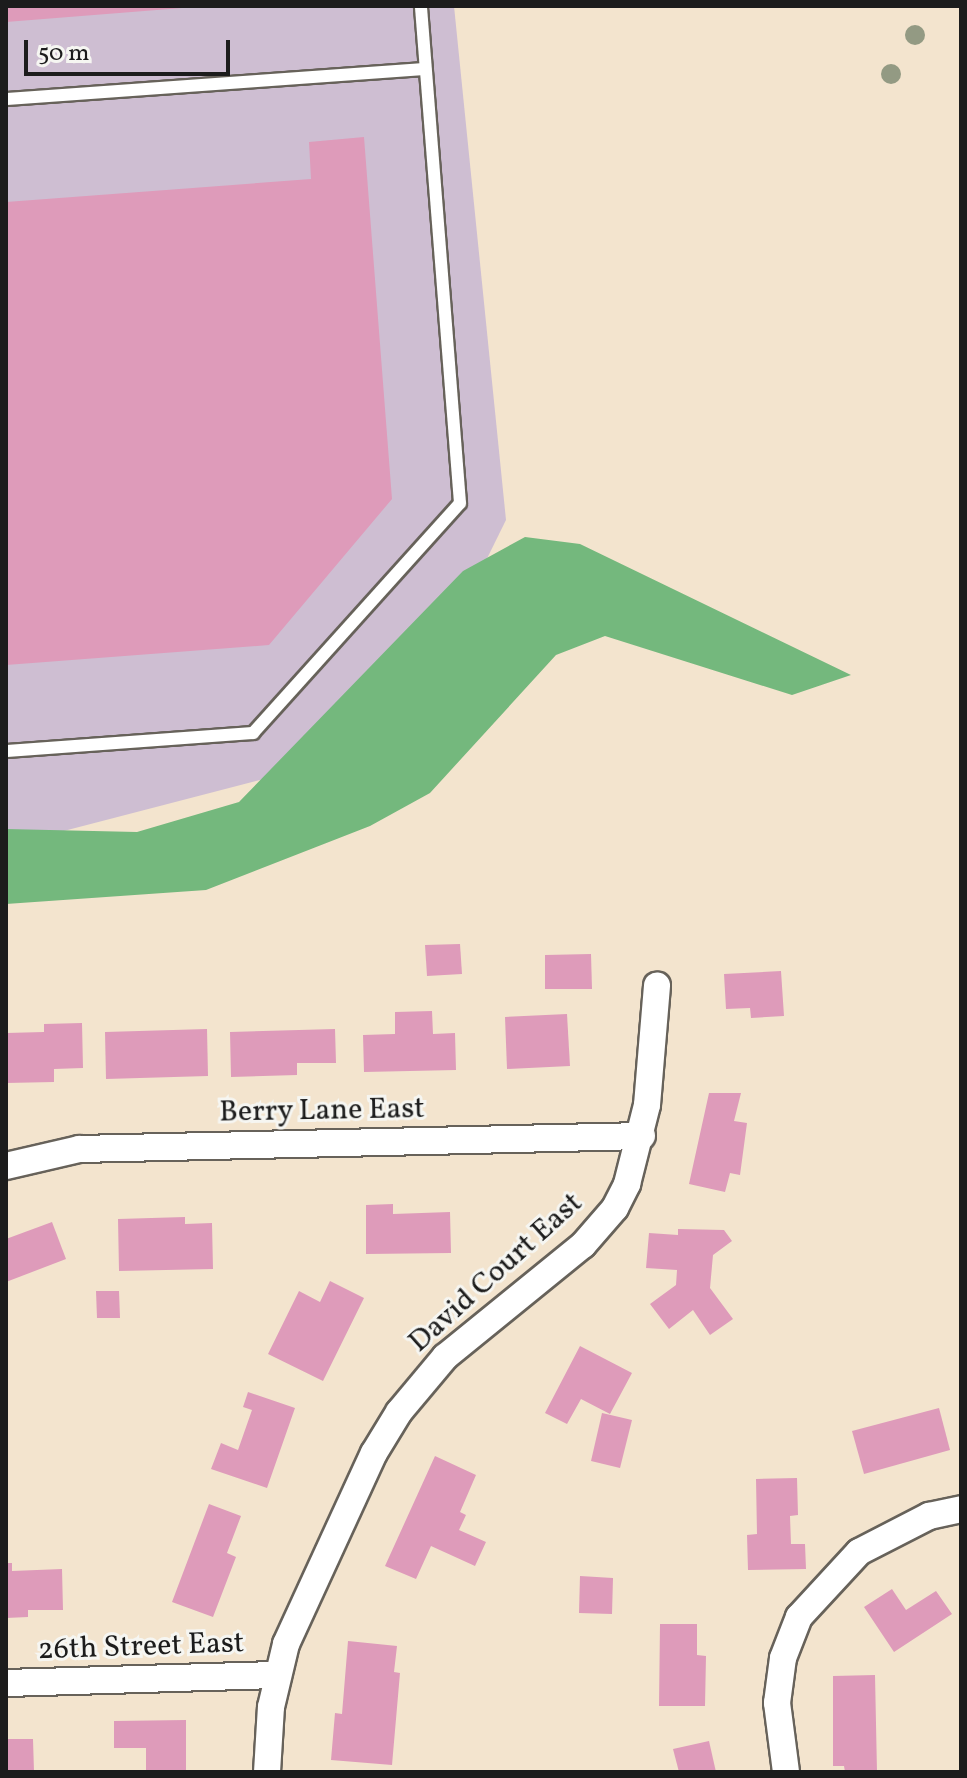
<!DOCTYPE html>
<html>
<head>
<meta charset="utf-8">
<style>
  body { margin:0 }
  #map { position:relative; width:967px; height:1778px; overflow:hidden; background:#f3e4ce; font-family:Vollkorn,serif }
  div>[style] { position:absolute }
  .industrial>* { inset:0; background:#cebed2 }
  .forest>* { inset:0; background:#74b87d }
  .building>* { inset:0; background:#de9bba }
  .roads { filter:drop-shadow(2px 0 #67625a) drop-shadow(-2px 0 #67625a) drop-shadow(0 2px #67625a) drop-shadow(0 -2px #67625a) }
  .service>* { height:12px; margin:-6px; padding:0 6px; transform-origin:6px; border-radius:6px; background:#fff }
  .minor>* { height:26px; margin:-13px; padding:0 13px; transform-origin:13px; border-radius:13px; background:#fff }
  .trees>* { width:20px; height:20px; margin:-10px; border-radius:50%; background:#939a83 }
  span { translate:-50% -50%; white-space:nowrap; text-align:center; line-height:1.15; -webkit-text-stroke:6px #f6f6f2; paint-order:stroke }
  .street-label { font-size:30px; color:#1c1c1c }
  .frame { position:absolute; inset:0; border:8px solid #1c1c1c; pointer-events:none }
  .scale { position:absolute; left:24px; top:40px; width:206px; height:36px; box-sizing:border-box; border:4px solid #1c1c1c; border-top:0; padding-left:10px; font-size:24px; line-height:28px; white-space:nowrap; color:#1c1c1c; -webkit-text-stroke:6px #f6f6f2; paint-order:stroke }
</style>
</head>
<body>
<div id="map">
  <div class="industrial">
    <div style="clip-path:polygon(6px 6px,454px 6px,506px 520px,395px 745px,6px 846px)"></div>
  </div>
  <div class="forest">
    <div style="clip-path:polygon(525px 537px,580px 544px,851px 675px,792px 695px,605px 636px,556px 655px,430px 793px,370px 826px,206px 890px,6px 904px,6px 829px,137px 832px,239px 802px,463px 571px)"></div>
  </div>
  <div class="building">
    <div style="clip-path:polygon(6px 6px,182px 6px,182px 8px,6px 22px)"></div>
    <div style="clip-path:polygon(364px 137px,392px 499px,269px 645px,6px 665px,6px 202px,311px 179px,309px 142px)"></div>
    <div style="clip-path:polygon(460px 944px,462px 974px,427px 976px,425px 945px)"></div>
    <div style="clip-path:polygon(591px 954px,592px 989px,545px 989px,545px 955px)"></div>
    <div style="clip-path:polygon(781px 971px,784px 1016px,751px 1018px,750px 1008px,726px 1009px,724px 974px)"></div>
    <div style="clip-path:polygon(432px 1011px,433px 1034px,455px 1033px,456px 1070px,364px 1072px,363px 1035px,395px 1034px,395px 1012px)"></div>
    <div style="clip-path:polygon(567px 1014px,570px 1066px,507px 1069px,505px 1017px)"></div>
    <div style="clip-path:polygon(82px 1023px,83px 1068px,54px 1069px,54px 1082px,6px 1083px,6px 1033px,44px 1032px,44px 1024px)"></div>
    <div style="clip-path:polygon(207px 1029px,208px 1076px,106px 1079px,105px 1032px)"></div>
    <div style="clip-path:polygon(335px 1029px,336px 1063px,297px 1063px,297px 1075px,231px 1077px,230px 1032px)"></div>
    <div style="clip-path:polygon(709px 1093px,741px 1093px,734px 1121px,747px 1123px,740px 1175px,730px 1173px,725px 1192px,689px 1184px)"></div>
    <div style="clip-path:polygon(393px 1204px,393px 1214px,450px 1212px,451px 1253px,366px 1254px,366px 1205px)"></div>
    <div style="clip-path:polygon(185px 1217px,185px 1224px,212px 1223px,213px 1269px,119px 1271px,118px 1219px)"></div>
    <div style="clip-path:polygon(52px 1222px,66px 1259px,6px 1282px,6px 1239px)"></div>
    <div style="clip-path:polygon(678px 1229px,724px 1230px,732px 1241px,713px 1255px,710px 1288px,733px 1319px,710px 1335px,693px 1310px,669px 1329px,650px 1304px,676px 1285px,677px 1270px,646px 1268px,649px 1233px,678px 1235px)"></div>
    <div style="clip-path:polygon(330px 1281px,364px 1298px,323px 1381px,268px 1354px,299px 1291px,320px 1302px)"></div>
    <div style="clip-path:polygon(96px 1291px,119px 1291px,120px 1318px,97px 1318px)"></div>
    <div style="clip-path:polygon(580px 1346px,632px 1373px,610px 1414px,581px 1399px,567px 1424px,545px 1413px)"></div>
    <div style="clip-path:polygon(248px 1392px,295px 1408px,267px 1488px,211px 1469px,221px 1443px,238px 1450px,252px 1410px,243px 1407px)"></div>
    <div style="clip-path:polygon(939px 1408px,950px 1450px,864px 1474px,852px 1431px)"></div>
    <div style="clip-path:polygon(602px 1413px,632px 1420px,620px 1468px,591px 1461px)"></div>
    <div style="clip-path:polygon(435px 1456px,476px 1475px,460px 1512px,466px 1515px,459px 1530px,486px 1542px,475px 1566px,431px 1546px,416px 1579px,385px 1566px)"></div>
    <div style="clip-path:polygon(797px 1478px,798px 1515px,790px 1516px,791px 1544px,805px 1544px,806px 1569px,748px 1570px,747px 1535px,757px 1534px,756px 1479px)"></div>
    <div style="clip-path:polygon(209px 1504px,241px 1516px,227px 1553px,236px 1557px,213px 1617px,172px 1602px)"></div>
    <div style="clip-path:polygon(6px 1563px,12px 1563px,12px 1571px,62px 1569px,63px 1610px,28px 1610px,28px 1617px,6px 1618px)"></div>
    <div style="clip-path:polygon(580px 1576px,613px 1578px,612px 1614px,579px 1613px)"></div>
    <div style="clip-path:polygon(892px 1589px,906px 1610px,936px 1591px,952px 1614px,894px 1652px,864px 1607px)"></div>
    <div style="clip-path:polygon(660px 1624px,697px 1624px,697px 1655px,706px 1656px,705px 1706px,659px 1706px)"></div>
    <div style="clip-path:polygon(348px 1641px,397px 1646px,394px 1672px,400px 1673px,392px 1765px,331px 1760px,335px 1713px,342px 1714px)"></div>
    <div style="clip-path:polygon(875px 1675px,877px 1772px,845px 1772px,844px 1766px,833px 1766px,833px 1676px)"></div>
    <div style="clip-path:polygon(186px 1720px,186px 1772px,146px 1772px,146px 1748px,114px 1748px,114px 1721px)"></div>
    <div style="clip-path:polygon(6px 1739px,33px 1739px,34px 1772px,6px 1772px)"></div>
    <div style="clip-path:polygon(709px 1741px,716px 1772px,679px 1772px,673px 1749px)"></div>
  </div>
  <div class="roads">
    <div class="service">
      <div style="left:6px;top:99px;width:420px;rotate:-4.1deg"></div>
      <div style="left:6px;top:751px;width:248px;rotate:-4.2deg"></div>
      <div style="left:253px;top:733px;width:309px;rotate:-48deg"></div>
      <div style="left:460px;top:503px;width:499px;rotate:-94.5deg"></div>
    </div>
    <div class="minor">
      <div style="left:6px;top:1166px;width:75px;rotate:-13.1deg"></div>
      <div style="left:79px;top:1149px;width:563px;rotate:-1.32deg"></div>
      <div style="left:6px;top:1683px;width:271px;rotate:-1.7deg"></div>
      <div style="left:267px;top:1772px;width:65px;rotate:-86.5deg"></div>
      <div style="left:271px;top:1707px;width:65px;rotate:-76.6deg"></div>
      <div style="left:286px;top:1644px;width:210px;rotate:-65.3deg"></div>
      <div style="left:374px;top:1453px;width:48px;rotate:-58.6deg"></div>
      <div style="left:399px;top:1412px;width:72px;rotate:-50.1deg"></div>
      <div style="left:445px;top:1357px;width:178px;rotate:-39.1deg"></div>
      <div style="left:583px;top:1245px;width:49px;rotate:-49.1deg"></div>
      <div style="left:615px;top:1208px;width:27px;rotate:-63deg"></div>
      <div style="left:627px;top:1184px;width:81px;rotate:-75.8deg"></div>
      <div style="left:647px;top:1105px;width:120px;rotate:-85.2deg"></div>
      <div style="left:786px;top:1772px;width:70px;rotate:-97.4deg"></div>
      <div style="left:777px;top:1703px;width:45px;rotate:-82.4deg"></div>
      <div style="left:783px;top:1658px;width:44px;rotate:-68.7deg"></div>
      <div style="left:799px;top:1617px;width:88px;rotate:-47.3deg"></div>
      <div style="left:859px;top:1552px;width:79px;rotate:-27.2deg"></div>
      <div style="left:929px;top:1516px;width:33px;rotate:-12deg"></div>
    </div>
  </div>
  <div class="trees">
    <div style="left:915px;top:35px"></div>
    <div style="left:891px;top:74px"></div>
  </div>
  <div class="street-label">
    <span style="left:322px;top:1111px;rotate:-1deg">Berry Lane East</span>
    <span style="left:496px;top:1273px;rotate:-42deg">David Court East</span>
    <span style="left:141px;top:1647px;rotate:-2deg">26th Street East</span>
  </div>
  <div class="frame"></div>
  <div class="scale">50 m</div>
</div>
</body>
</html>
